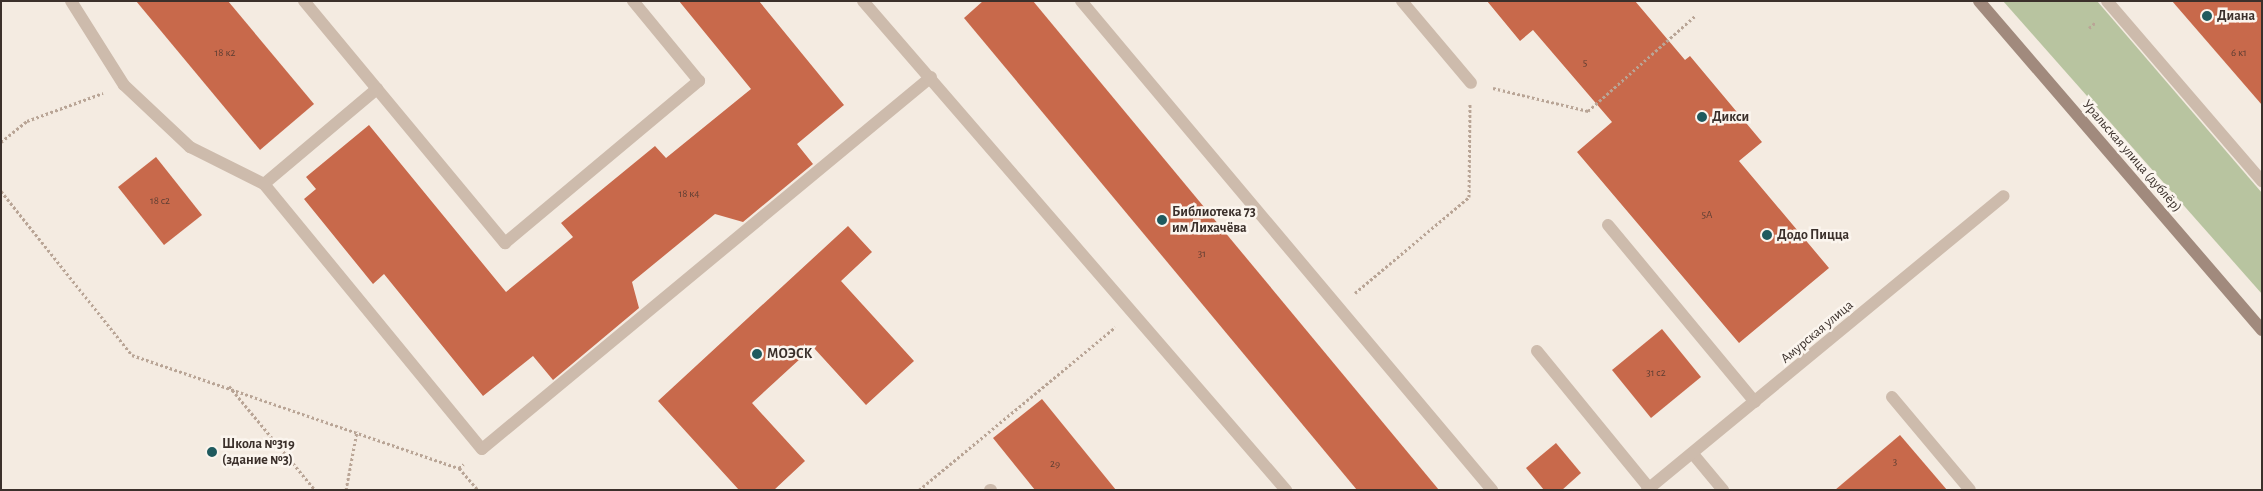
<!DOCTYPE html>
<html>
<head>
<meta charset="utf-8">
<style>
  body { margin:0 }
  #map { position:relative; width:2263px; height:491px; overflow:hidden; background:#f4ebe1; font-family:"Alegreya Sans",sans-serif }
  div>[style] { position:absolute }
  .green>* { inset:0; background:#b8c4a0 }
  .building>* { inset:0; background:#c8694b }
  .path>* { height:3px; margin-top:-1.5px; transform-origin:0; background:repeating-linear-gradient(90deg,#b9a596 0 2.5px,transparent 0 5px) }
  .service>* { height:12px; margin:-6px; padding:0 6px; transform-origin:6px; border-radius:6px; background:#cdbbac }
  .tertiary>* { height:12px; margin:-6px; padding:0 6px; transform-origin:6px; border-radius:6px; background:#cdbbac }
  .secondary>* { height:12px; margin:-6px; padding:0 6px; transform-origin:6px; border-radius:6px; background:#a18a7d }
  .dots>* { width:14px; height:14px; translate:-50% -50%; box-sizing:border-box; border:2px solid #fbf5ee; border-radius:50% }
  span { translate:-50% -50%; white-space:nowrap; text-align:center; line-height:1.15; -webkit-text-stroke:5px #fbf5ee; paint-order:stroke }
  .number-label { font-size:11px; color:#5e3e33 }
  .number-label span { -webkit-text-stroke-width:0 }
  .poi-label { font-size:14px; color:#3b302b; font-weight:700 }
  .left { translate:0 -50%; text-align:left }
  .street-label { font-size:14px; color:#3b302b }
  .frame { position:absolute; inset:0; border:2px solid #3b302b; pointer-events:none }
</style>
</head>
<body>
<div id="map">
  <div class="green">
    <div style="clip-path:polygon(2003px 1px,2097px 1px,2262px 193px,2262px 294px)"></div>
  </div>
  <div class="building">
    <div style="clip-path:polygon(136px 1px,228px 1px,314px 104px,260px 150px)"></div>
    <div style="clip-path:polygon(679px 1px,759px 1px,844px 105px,797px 144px,813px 164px,743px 222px,715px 214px,632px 282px,639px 308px,553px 380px,533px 356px,483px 396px,384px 274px,373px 284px,304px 199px,316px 189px,306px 177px,369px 125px,506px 292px,573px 237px,561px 223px,655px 146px,666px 158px,751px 89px)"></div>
    <div style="clip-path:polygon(983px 1px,1033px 1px,1439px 490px,1357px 490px,964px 18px)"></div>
    <div style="clip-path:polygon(1487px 1px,1635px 1px,1685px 60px,1690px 56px,1762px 142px,1739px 161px,1829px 268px,1739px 343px,1577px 152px,1612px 122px,1533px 30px,1520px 41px)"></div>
    <div style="clip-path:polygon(2172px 1px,2262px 1px,2262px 105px)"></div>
    <div style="clip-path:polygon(156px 157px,202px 215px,164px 245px,118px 187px)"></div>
    <div style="clip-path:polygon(848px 226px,872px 252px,841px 281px,914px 361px,866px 405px,813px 347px,752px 403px,805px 461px,774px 490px,739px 490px,658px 401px)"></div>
    <div style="clip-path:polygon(1662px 329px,1701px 377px,1651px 418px,1612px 370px)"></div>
    <div style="clip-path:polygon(1042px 399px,1116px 490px,1035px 490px,993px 438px)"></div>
    <div style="clip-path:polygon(1900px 435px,1947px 490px,1835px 490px)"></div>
    <div style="clip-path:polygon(1556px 443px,1581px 473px,1562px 490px,1544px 490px,1526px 468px)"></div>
  </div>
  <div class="path">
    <div style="left:2089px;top:28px;width:9px;rotate:-41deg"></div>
    <div style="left:1493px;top:88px;width:98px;rotate:13.6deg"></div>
    <div style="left:1588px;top:111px;width:144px;rotate:-41.6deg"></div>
    <div style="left:1px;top:142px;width:33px;rotate:-39deg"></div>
    <div style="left:27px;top:121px;width:81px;rotate:-20.2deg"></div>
    <div style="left:1px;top:191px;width:210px;rotate:51.4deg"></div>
    <div style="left:132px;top:355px;width:346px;rotate:19.1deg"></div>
    <div style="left:459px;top:468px;width:6px;rotate:-39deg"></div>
    <div style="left:1355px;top:293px;width:149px;rotate:-40.1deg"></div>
    <div style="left:1469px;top:197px;width:93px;rotate:-89.4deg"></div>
    <div style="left:229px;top:386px;width:135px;rotate:50.4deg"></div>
    <div style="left:459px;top:468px;width:29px;rotate:49deg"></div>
    <div style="left:346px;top:490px;width:60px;rotate:-79.4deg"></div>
    <div style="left:919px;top:490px;width:255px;rotate:-39.7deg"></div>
  </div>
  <div class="service">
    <div style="left:71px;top:1px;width:99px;rotate:57.8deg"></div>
    <div style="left:124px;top:85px;width:91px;rotate:43.2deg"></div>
    <div style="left:190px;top:147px;width:83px;rotate:26.6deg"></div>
    <div style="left:264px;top:184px;width:343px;rotate:50.6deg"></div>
    <div style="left:482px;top:449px;width:583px;rotate:-39.64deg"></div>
    <div style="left:304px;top:1px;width:315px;rotate:50.3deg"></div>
    <div style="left:505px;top:243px;width:253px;rotate:-39.9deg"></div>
    <div style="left:699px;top:81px;width:104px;rotate:-129.5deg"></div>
    <div style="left:863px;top:1px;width:647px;rotate:49.14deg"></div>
    <div style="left:1081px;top:1px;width:639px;rotate:49.95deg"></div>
    <div style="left:1402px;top:1px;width:107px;rotate:49.9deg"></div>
    <div style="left:2107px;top:1px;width:238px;rotate:49.3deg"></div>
    <div style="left:264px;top:184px;width:148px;rotate:-40.1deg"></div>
    <div style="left:1608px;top:225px;width:230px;rotate:50.3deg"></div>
    <div style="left:1537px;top:351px;width:177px;rotate:50.7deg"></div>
    <div style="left:1892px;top:397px;width:121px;rotate:50deg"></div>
    <div style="left:1693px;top:454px;width:47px;rotate:50.2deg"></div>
    <div style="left:990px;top:490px;width:1px"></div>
  </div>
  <div class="tertiary">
    <div style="left:1647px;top:490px;width:462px;rotate:-39.5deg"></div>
  </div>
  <div class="secondary">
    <div style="left:1979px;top:1px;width:434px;rotate:49.3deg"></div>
  </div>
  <div class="dots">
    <div style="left:2207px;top:16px;background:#1f5a5e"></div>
    <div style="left:1702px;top:117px;background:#1f5a5e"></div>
    <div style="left:1162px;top:220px;background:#1f5a5e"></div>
    <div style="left:1767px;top:235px;background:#1f5a5e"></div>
    <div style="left:757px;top:354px;background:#1f5a5e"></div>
    <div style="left:212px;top:452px;background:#1f5a5e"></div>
  </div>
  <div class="number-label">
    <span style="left:225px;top:53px">18 к2</span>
    <span style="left:2239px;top:53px">6 к1</span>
    <span style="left:1585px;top:63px">5</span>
    <span style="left:689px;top:194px">18 к4</span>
    <span style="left:160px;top:201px">18 c2</span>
    <span style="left:1707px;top:215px">5А</span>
    <span style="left:1202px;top:254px">31</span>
    <span style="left:1656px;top:373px">31 с2</span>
    <span style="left:1895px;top:462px">3</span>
    <span style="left:1055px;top:464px">29</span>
  </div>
  <div class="poi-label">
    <span class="left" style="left:2217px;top:16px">Диана</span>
    <span class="left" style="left:1712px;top:117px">Дикси</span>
    <span class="left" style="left:1172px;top:220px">Библиотека 73<br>им Лихачёва</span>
    <span class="left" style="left:1777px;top:235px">Додо Пицца</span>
    <span class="left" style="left:767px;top:354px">МОЭСК</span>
    <span class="left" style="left:222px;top:452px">Школа №319<br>(здание №3)</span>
  </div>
  <div class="street-label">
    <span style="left:2132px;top:156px;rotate:49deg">Уральская улица (дублёр)</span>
    <span style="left:1817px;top:332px;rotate:-40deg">Амурская улица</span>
  </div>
  <div class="frame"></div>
</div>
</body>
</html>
